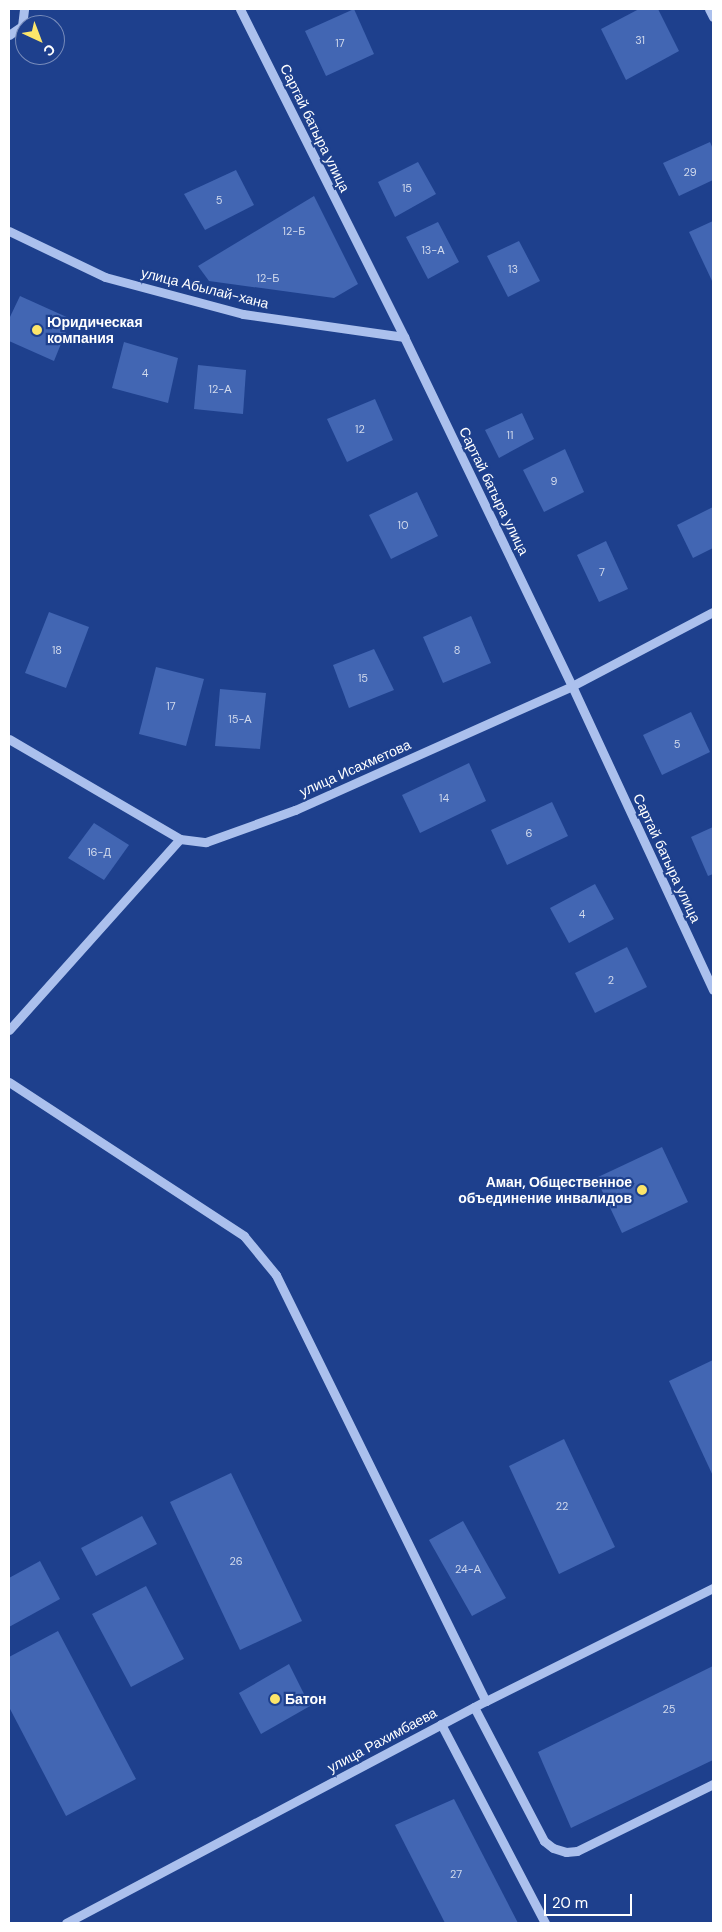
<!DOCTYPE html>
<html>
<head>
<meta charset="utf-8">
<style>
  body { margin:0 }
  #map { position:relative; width:722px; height:1932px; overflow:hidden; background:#1e408d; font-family:"DM Sans",sans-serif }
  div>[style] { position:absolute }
  .building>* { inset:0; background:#4266b3 }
  .minor>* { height:9px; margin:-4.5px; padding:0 4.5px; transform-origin:4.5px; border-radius:4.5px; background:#abc0ed }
  .dots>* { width:14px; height:14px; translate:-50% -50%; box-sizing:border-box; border:2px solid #1e408d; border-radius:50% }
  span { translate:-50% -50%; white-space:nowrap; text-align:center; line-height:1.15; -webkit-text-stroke:4.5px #1e408d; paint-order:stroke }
  .number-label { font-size:11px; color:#d0d9ec }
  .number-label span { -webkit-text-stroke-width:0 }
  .street-label { font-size:14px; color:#fff }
  .poi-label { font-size:14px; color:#fff; font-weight:700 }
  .left { translate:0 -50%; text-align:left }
  .right { translate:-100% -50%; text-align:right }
  .frame { position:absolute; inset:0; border:10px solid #fff; pointer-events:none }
  .north { position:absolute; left:15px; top:15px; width:50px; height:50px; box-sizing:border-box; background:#1e408d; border:1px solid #788cbb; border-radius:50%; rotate:137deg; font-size:14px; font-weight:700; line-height:20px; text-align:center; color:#fff }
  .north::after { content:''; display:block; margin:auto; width:18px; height:22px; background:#fce56a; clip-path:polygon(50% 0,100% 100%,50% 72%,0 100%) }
  .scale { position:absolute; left:544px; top:1894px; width:88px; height:22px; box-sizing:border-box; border:2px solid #fff; border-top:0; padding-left:6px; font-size:15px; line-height:18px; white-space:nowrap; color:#fff; -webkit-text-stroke:4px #1e408d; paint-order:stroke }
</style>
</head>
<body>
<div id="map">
  <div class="building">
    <div style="clip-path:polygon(354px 9px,374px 54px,326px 76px,305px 31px)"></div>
    <div style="clip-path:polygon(639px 9px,658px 9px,679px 51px,626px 80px,601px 29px)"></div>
    <div style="clip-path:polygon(710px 142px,713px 149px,713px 180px,679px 196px,663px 163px)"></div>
    <div style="clip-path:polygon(418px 162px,436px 194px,395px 217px,378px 182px)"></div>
    <div style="clip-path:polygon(236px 170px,254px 205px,205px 230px,184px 194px)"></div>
    <div style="clip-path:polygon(314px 196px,358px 284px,334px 298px,209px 281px,198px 266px)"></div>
    <div style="clip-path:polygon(713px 221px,713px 283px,689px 232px)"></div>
    <div style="clip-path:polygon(438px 222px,459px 262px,428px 279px,406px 237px)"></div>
    <div style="clip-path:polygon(519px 241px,540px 281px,508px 297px,487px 256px)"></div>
    <div style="clip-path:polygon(20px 296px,71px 319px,54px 361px,9px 341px,9px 319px)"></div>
    <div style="clip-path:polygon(124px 342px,178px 358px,168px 403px,112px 388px)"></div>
    <div style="clip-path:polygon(198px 365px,246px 370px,243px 414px,194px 409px)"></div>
    <div style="clip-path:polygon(375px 399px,393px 440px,347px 462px,327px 419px)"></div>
    <div style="clip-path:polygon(522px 413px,534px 439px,499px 458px,485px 430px)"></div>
    <div style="clip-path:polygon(565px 449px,584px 492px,544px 512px,523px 470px)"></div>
    <div style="clip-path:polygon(417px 492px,438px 536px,391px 559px,369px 515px)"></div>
    <div style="clip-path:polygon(713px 507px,713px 548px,693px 558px,677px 525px)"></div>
    <div style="clip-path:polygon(606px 541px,628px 589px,599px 602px,577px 555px)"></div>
    <div style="clip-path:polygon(49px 612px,89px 627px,66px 688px,25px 673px)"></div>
    <div style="clip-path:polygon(471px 616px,491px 663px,443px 683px,423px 637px)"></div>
    <div style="clip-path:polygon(374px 649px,394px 690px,349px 708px,333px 665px)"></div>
    <div style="clip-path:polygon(156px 667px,204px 679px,186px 746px,139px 734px)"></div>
    <div style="clip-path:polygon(220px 689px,266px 693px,260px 749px,215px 746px)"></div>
    <div style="clip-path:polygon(691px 712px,710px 752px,662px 775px,643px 735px)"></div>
    <div style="clip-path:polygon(469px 763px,486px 801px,420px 833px,402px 795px)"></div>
    <div style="clip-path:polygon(552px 802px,568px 836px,507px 865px,491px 830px)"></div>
    <div style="clip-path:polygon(94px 823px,129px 845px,104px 880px,68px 858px)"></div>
    <div style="clip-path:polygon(713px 827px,713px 874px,708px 876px,691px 837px)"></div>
    <div style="clip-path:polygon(595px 884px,614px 919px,569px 943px,550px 908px)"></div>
    <div style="clip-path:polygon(627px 947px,647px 987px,595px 1013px,575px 973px)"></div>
    <div style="clip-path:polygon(662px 1147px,688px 1202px,622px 1233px,596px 1178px)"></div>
    <div style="clip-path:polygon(713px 1360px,713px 1476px,669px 1381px)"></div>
    <div style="clip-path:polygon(564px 1439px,615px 1547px,559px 1574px,509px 1466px)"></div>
    <div style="clip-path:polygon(231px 1473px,302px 1621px,240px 1650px,170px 1502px)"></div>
    <div style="clip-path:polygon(142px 1516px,157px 1544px,96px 1576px,81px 1548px)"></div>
    <div style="clip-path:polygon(463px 1521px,506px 1598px,472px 1616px,429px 1540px)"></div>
    <div style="clip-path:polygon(40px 1561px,60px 1599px,9px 1627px,9px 1578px)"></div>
    <div style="clip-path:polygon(146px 1586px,184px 1659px,131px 1687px,92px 1614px)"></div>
    <div style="clip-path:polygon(58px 1631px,136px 1779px,66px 1816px,9px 1707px,9px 1657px)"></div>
    <div style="clip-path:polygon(289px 1664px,310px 1706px,261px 1734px,239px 1693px)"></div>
    <div style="clip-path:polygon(713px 1666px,713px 1760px,571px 1828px,538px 1752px)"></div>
    <div style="clip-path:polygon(454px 1799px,518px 1923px,445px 1923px,395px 1825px)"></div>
  </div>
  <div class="minor">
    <div style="left:240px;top:9px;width:367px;rotate:63.4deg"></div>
    <div style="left:404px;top:337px;width:387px;rotate:64.3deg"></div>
    <div style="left:572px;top:686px;width:335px;rotate:65.1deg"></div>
    <div style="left:709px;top:9px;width:9px;rotate:63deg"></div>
    <div style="left:9px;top:35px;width:16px;rotate:-35deg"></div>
    <div style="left:22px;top:26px;width:17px;rotate:-83deg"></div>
    <div style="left:9px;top:231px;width:106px;rotate:25.6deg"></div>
    <div style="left:105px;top:277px;width:143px;rotate:15deg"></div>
    <div style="left:243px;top:314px;width:163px;rotate:8.1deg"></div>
    <div style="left:9px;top:739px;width:198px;rotate:30.3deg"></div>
    <div style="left:180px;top:839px;width:26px;rotate:7deg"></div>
    <div style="left:206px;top:842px;width:95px;rotate:-19.8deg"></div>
    <div style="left:295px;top:810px;width:303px;rotate:-24.1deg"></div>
    <div style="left:572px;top:686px;width:159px;rotate:-27.7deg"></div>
    <div style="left:9px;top:1030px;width:256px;rotate:-48.2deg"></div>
    <div style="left:9px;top:1082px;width:281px;rotate:33.2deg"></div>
    <div style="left:244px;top:1236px;width:50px;rotate:50.6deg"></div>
    <div style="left:276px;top:1275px;width:475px;rotate:63.8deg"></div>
    <div style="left:474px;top:1707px;width:151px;rotate:62.4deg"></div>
    <div style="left:544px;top:1841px;width:11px;rotate:38deg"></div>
    <div style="left:553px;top:1848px;width:14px;rotate:17deg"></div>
    <div style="left:566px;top:1852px;width:11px;rotate:-5deg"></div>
    <div style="left:577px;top:1851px;width:152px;rotate:-26.2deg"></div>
    <div style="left:441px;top:1724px;width:225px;rotate:62.4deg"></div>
    <div style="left:66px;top:1923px;width:475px;rotate:-27.9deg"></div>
    <div style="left:486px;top:1701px;width:254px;rotate:-26.5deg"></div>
  </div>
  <div class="dots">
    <div style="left:37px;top:330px;background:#fce56a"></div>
    <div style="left:642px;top:1190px;background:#fce56a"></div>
    <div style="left:275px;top:1699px;background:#fce56a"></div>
  </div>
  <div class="number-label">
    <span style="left:640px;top:40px">31</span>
    <span style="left:340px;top:43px">17</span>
    <span style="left:690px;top:172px">29</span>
    <span style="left:407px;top:188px">15</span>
    <span style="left:219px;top:200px">5</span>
    <span style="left:294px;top:231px">12-Б</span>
    <span style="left:433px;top:250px">13-А</span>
    <span style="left:513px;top:269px">13</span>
    <span style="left:268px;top:278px">12-Б</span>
    <span style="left:145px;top:373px">4</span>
    <span style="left:220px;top:389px">12-А</span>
    <span style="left:360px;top:429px">12</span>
    <span style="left:510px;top:435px">11</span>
    <span style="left:554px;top:481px">9</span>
    <span style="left:403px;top:525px">10</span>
    <span style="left:602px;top:572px">7</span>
    <span style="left:57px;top:650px">18</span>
    <span style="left:457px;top:650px">8</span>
    <span style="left:363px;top:678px">15</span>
    <span style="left:171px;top:706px">17</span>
    <span style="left:240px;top:719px">15-А</span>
    <span style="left:677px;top:744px">5</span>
    <span style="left:444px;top:798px">14</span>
    <span style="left:529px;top:833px">6</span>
    <span style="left:99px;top:852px">16-Д</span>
    <span style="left:582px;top:914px">4</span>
    <span style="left:611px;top:980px">2</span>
    <span style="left:562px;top:1506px">22</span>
    <span style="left:236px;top:1561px">26</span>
    <span style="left:468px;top:1569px">24-А</span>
    <span style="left:669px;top:1709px">25</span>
    <span style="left:456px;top:1874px">27</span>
  </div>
  <div class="street-label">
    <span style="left:315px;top:128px;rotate:64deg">Сартай батыра улица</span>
    <span style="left:205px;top:288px;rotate:14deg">улица Абылай-хана</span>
    <span style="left:494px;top:491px;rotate:64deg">Сартай батыра улица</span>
    <span style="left:355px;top:768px;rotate:-24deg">улица Исахметова</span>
    <span style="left:667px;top:858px;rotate:65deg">Сартай батыра улица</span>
    <span style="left:382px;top:1740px;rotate:-28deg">улица Рахимбаева</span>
  </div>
  <div class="poi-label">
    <span class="left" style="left:47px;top:330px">Юридическая<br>компания</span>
    <span class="right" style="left:632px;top:1190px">Аман, Общественное<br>объединение инвалидов</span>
    <span class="left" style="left:285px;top:1699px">Батон</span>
  </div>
  <div class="frame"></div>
  <div class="north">С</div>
  <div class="scale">20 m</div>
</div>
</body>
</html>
